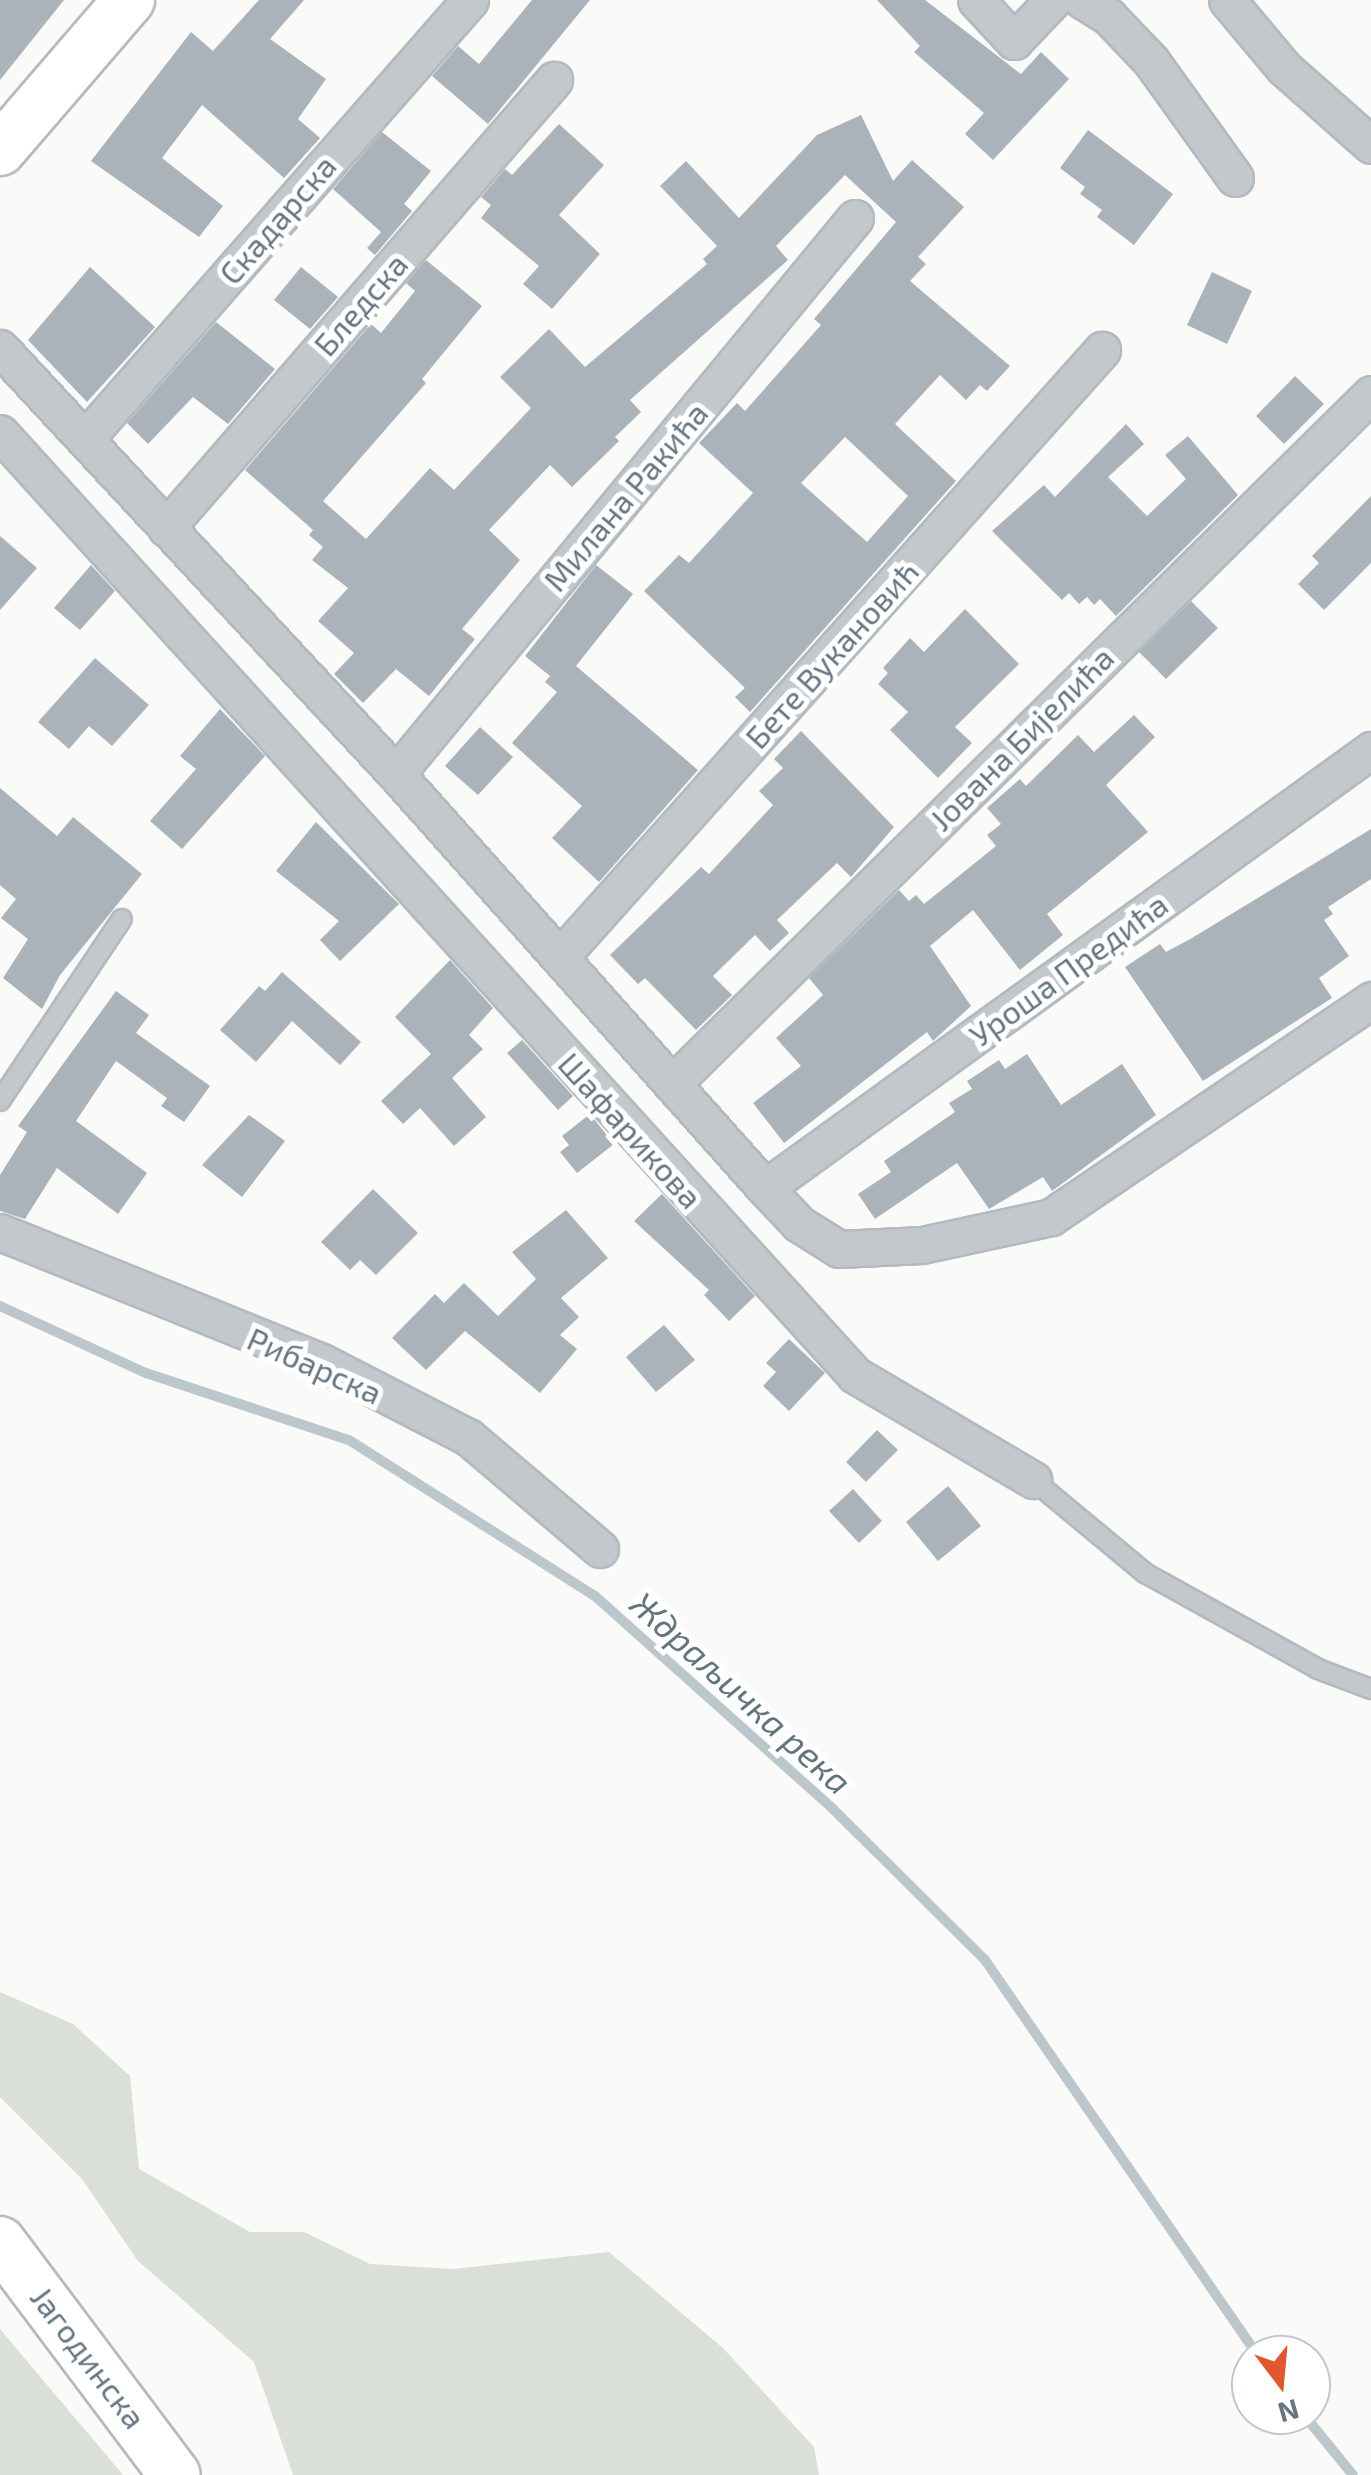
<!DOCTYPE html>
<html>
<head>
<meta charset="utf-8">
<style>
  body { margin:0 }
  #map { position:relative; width:1371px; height:2475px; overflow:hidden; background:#fafaf8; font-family:"Exo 2",sans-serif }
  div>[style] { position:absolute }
  .green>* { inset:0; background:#dadfd7 }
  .stream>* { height:10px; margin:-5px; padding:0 5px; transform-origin:5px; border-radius:5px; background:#bbc7cb }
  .building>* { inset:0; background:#aab3b9 }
  .roads { filter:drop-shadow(2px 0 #b3babf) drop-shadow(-2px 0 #b3babf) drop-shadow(0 2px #b3babf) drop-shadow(0 -2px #b3babf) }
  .lane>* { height:18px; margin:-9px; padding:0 9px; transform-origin:9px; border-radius:9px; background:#c3c8cc }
  .street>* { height:35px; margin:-17.5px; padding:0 17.5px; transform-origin:17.5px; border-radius:17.5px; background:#c3c8cc }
  .secondary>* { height:50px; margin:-25px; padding:0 25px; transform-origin:25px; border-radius:25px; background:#fff }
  span { translate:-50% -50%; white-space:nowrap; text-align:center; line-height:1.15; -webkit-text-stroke:10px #fff; paint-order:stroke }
  .street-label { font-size:32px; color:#657683 }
  .water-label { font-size:35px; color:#60757c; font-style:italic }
  .north { position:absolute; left:1231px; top:2335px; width:100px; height:100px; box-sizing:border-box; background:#fff; border:2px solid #c1c8cd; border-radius:50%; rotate:164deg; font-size:28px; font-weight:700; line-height:40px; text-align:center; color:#657683 }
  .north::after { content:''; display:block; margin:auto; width:35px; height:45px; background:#e4572e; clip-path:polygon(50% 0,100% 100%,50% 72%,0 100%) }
</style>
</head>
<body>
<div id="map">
  <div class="green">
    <div style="clip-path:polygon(0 1992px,73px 2024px,130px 2076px,139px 2169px,250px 2232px,304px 2232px,370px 2264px,453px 2269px,609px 2252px,723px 2348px,814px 2447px,819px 2475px,293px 2475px,254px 2362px,138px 2261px,82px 2179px,0 2097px)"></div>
    <div style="clip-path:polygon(0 2329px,123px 2475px,0 2475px)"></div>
  </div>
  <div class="stream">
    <div style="left:0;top:1306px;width:161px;rotate:24.7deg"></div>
    <div style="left:146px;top:1373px;width:214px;rotate:18.3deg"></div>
    <div style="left:349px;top:1440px;width:291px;rotate:32.4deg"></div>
    <div style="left:595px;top:1596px;width:319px;rotate:41.8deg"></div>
    <div style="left:833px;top:1809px;width:214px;rotate:44.8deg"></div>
    <div style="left:985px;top:1960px;width:480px;rotate:55.4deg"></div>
    <div style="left:1304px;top:2415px;width:77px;rotate:50.8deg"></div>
  </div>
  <div class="building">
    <div style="clip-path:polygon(0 0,64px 0,0 80px)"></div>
    <div style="clip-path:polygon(259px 0,304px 0,270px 39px,326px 79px,298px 119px,320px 138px,284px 178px,202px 105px,162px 158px,223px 206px,199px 237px,91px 161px,191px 32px,213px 51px)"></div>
    <div style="clip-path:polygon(532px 0,590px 0,488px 124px,432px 76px,458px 46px,479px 64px)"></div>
    <div style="clip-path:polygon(877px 0,925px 0,1021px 74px,1041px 52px,1069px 79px,993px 160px,965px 134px,984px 113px,914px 52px,920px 46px)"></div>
    <div style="clip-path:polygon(evenodd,861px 115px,893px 181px,912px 160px,964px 207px,918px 257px,926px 264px,910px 281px,1010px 366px,987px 391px,980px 385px,966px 400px,940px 375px,895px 424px,956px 481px,750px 712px,735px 697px,745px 688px,644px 591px,679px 555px,689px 563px,753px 493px,699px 443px,737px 403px,745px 411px,821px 325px,814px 319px,896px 222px,845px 175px,776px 246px,788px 260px,630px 400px,641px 412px,615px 437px,619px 441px,572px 487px,550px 465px,489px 530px,520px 560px,462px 629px,475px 639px,429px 696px,396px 669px,363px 703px,334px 674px,354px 653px,318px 621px,348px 588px,312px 560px,323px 547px,309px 535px,313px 530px,245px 470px,371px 324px,381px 333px,415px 291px,406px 283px,426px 260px,482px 306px,422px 379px,426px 383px,323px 501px,366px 539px,430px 468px,454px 490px,531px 408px,500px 377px,549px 329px,585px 367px,707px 264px,703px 259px,717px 246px,660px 186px,686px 161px,739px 218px,817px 135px,861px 115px,845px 437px,908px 496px,867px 542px,801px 483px,845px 437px)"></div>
    <div style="clip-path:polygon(559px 124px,604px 165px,559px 215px,600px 254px,552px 309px,523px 284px,539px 266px,481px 218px,491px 205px,481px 197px,505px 169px,512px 175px)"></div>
    <div style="clip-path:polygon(1088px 130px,1173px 194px,1134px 245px,1097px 217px,1102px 210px,1080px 194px,1085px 187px,1060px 168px)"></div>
    <div style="clip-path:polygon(382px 132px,431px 171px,404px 204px,412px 211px,375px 255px,367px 248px,381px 232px,333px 189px)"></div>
    <div style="clip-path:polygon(90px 267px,155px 327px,87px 402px,28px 340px)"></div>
    <div style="clip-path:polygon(301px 267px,338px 297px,310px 329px,274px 300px)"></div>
    <div style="clip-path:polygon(1212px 272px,1252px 291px,1227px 344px,1187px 325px)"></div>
    <div style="clip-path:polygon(216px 322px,275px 369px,228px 424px,193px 397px,148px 444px,127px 423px)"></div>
    <div style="clip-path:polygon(1295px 376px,1324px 404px,1284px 444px,1256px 416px)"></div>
    <div style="clip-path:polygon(1126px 424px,1144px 444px,1108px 477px,1147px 516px,1186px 479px,1165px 455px,1188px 436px,1238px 495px,1116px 616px,1100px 599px,1094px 605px,1087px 597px,1079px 604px,1069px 593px,1062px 600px,992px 531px,1044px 485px,1055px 497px)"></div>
    <div style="clip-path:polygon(1371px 496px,1371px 563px,1324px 610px,1298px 584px,1319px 563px,1312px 556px)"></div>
    <div style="clip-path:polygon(0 536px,37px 568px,0 610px)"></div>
    <div style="clip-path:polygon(91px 565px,115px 591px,80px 630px,54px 608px)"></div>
    <div style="clip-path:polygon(596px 565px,633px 594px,576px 666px,698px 770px,599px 882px,552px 838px,582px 806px,512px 743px,557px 692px,545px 682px,550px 676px,525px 656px)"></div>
    <div style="clip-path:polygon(1191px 601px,1218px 628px,1166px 679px,1139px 652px)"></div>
    <div style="clip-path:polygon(965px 609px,1019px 664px,955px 727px,972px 743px,938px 778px,890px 730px,908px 712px,878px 684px,888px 673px,883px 668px,910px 638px,924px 652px)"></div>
    <div style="clip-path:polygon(95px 658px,149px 705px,112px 746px,89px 726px,69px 749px,38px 722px)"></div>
    <div style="clip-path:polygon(220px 709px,265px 756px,182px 849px,150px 821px,196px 769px,180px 756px)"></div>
    <div style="clip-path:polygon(1134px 715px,1155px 737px,1106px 785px,1148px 832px,1047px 914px,1063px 935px,1020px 970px,973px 910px,930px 946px,971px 1006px,933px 1041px,927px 1032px,784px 1143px,753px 1103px,801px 1066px,776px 1038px,823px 995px,809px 978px,899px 890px,909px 901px,916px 895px,924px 904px,996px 846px,987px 835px,1001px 824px,987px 808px,1020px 779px,1026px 786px,1078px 735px,1094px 752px)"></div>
    <div style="clip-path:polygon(480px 727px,513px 757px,478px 795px,445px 766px)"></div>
    <div style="clip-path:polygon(801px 731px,894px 827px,851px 877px,837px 863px,777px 920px,789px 933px,770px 951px,755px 935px,713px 976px,732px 995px,696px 1030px,645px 978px,638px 984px,610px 955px,701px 867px,709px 874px,773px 805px,759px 791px,783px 768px,774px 759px)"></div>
    <div style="clip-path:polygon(0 788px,57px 836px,73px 817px,142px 874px,60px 975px,42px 1009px,3px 978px,28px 939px,1px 918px,16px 899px,0 885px)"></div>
    <div style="clip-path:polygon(316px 822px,399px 904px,340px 961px,320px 940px,339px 921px,276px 871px)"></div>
    <div style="clip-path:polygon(1371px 829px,1371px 879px,1328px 907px,1333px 914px,1324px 920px,1349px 956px,1319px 978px,1332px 998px,1203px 1081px,1125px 967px,1160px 944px,1166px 952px,1192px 938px)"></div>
    <div style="clip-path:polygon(450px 960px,493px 1008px,469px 1035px,483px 1049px,452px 1078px,486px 1117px,454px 1146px,420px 1108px,403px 1124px,381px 1101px,431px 1054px,395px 1017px)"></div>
    <div style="clip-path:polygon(282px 972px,361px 1042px,340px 1065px,292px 1021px,256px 1062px,220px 1030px,259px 986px,265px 991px)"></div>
    <div style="clip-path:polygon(116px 991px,149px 1015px,136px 1033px,210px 1086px,184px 1122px,161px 1106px,167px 1098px,116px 1061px,76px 1121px,147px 1173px,118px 1214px,57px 1168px,25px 1219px,0 1211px,0 1175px,27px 1132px,18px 1126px)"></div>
    <div style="clip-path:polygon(522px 1040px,573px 1096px,558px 1110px,507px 1053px)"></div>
    <div style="clip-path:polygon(1027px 1054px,1061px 1105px,1122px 1064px,1156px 1115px,1052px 1191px,1043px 1177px,989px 1209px,957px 1163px,875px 1219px,858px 1194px,891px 1172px,884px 1161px,955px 1112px,949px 1103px,972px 1089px,967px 1081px,999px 1060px,1005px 1069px)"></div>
    <div style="clip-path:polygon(590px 1114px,614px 1144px,577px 1173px,560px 1152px,569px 1145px,562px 1136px)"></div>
    <div style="clip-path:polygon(249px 1115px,285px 1141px,242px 1197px,202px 1165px)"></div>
    <div style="clip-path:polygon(373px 1189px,418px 1233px,376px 1275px,360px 1260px,350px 1270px,321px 1242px)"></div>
    <div style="clip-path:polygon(662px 1194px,755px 1296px,729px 1321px,704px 1295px,709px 1290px,634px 1221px)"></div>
    <div style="clip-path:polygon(566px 1210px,608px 1258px,561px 1298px,579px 1317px,560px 1335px,577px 1349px,540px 1393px,465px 1331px,426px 1370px,392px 1338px,435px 1294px,444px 1303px,464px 1283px,498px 1316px,536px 1279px,512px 1252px)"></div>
    <div style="clip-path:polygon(664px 1325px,695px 1360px,656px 1392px,626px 1357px)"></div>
    <div style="clip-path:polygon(789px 1339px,825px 1373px,789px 1411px,763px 1386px,776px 1372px,766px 1363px)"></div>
    <div style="clip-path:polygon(877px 1430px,898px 1450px,866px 1482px,846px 1462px)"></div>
    <div style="clip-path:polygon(948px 1486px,981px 1526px,938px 1561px,906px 1522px)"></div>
    <div style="clip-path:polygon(853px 1489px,882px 1521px,859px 1543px,829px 1511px)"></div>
  </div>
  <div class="roads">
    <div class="lane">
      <div style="left:0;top:1101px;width:219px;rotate:-56.2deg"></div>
      <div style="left:1033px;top:1480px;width:146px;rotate:39.7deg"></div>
      <div style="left:1145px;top:1573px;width:198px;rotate:29deg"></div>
      <div style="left:1318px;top:1669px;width:57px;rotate:20.7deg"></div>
    </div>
    <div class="street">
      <div style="left:976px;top:0;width:56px;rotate:47.2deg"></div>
      <div style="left:1014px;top:41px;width:57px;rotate:-46.4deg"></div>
      <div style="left:1082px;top:0;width:32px;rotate:32deg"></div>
      <div style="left:1109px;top:17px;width:61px;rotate:46.3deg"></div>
      <div style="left:1151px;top:61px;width:144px;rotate:54.3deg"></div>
      <div style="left:1227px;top:0;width:89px;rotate:50deg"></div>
      <div style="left:1284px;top:68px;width:116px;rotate:41.5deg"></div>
      <div style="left:0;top:348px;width:582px;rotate:47.09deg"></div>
      <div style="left:396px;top:774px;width:555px;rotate:48.29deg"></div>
      <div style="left:765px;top:1188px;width:50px;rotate:46.6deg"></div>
      <div style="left:799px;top:1224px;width:47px;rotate:32deg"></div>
      <div style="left:839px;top:1249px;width:83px;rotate:-2.8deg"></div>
      <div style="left:922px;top:1245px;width:132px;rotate:-12.2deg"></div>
      <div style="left:1051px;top:1217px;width:387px;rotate:-34.1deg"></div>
      <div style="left:0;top:433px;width:1272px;rotate:47.77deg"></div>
      <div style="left:855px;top:1375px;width:207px;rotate:30.5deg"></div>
      <div style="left:85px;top:439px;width:584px;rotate:-48.75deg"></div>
      <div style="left:166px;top:528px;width:593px;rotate:-49.11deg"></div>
      <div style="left:396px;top:774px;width:721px;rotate:-50.46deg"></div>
      <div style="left:560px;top:957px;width:814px;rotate:-48.24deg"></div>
      <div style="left:672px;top:1084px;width:982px;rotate:-44.63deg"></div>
      <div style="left:765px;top:1188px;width:748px;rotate:-35.86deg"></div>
      <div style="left:0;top:1232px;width:347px;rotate:22deg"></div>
      <div style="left:322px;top:1362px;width:164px;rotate:27.2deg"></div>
      <div style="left:468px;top:1437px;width:173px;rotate:40.3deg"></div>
    </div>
    <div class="secondary">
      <div style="left:0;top:150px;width:198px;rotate:-49.3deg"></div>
      <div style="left:0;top:2242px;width:291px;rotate:53.1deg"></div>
    </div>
  </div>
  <div class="street-label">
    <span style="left:277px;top:219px;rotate:-49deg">Скадарска</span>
    <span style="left:360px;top:304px;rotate:-49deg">Бледска</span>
    <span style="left:625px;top:496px;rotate:-50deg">Милана Ракића</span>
    <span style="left:831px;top:654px;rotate:-48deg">Бете Вукановић</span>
    <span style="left:1021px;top:738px;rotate:-45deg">Јована Бијелића</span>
    <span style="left:1068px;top:969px;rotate:-36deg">Уроша Предића</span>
    <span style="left:631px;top:1130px;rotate:48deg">Шафарикова</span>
    <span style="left:315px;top:1365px;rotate:24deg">Рибарска</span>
    <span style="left:89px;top:2357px;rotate:53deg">Јагодинска</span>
  </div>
  <div class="water-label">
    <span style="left:742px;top:1692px;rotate:42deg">Ждраљичка река</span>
  </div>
  <div class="north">N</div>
</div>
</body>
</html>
